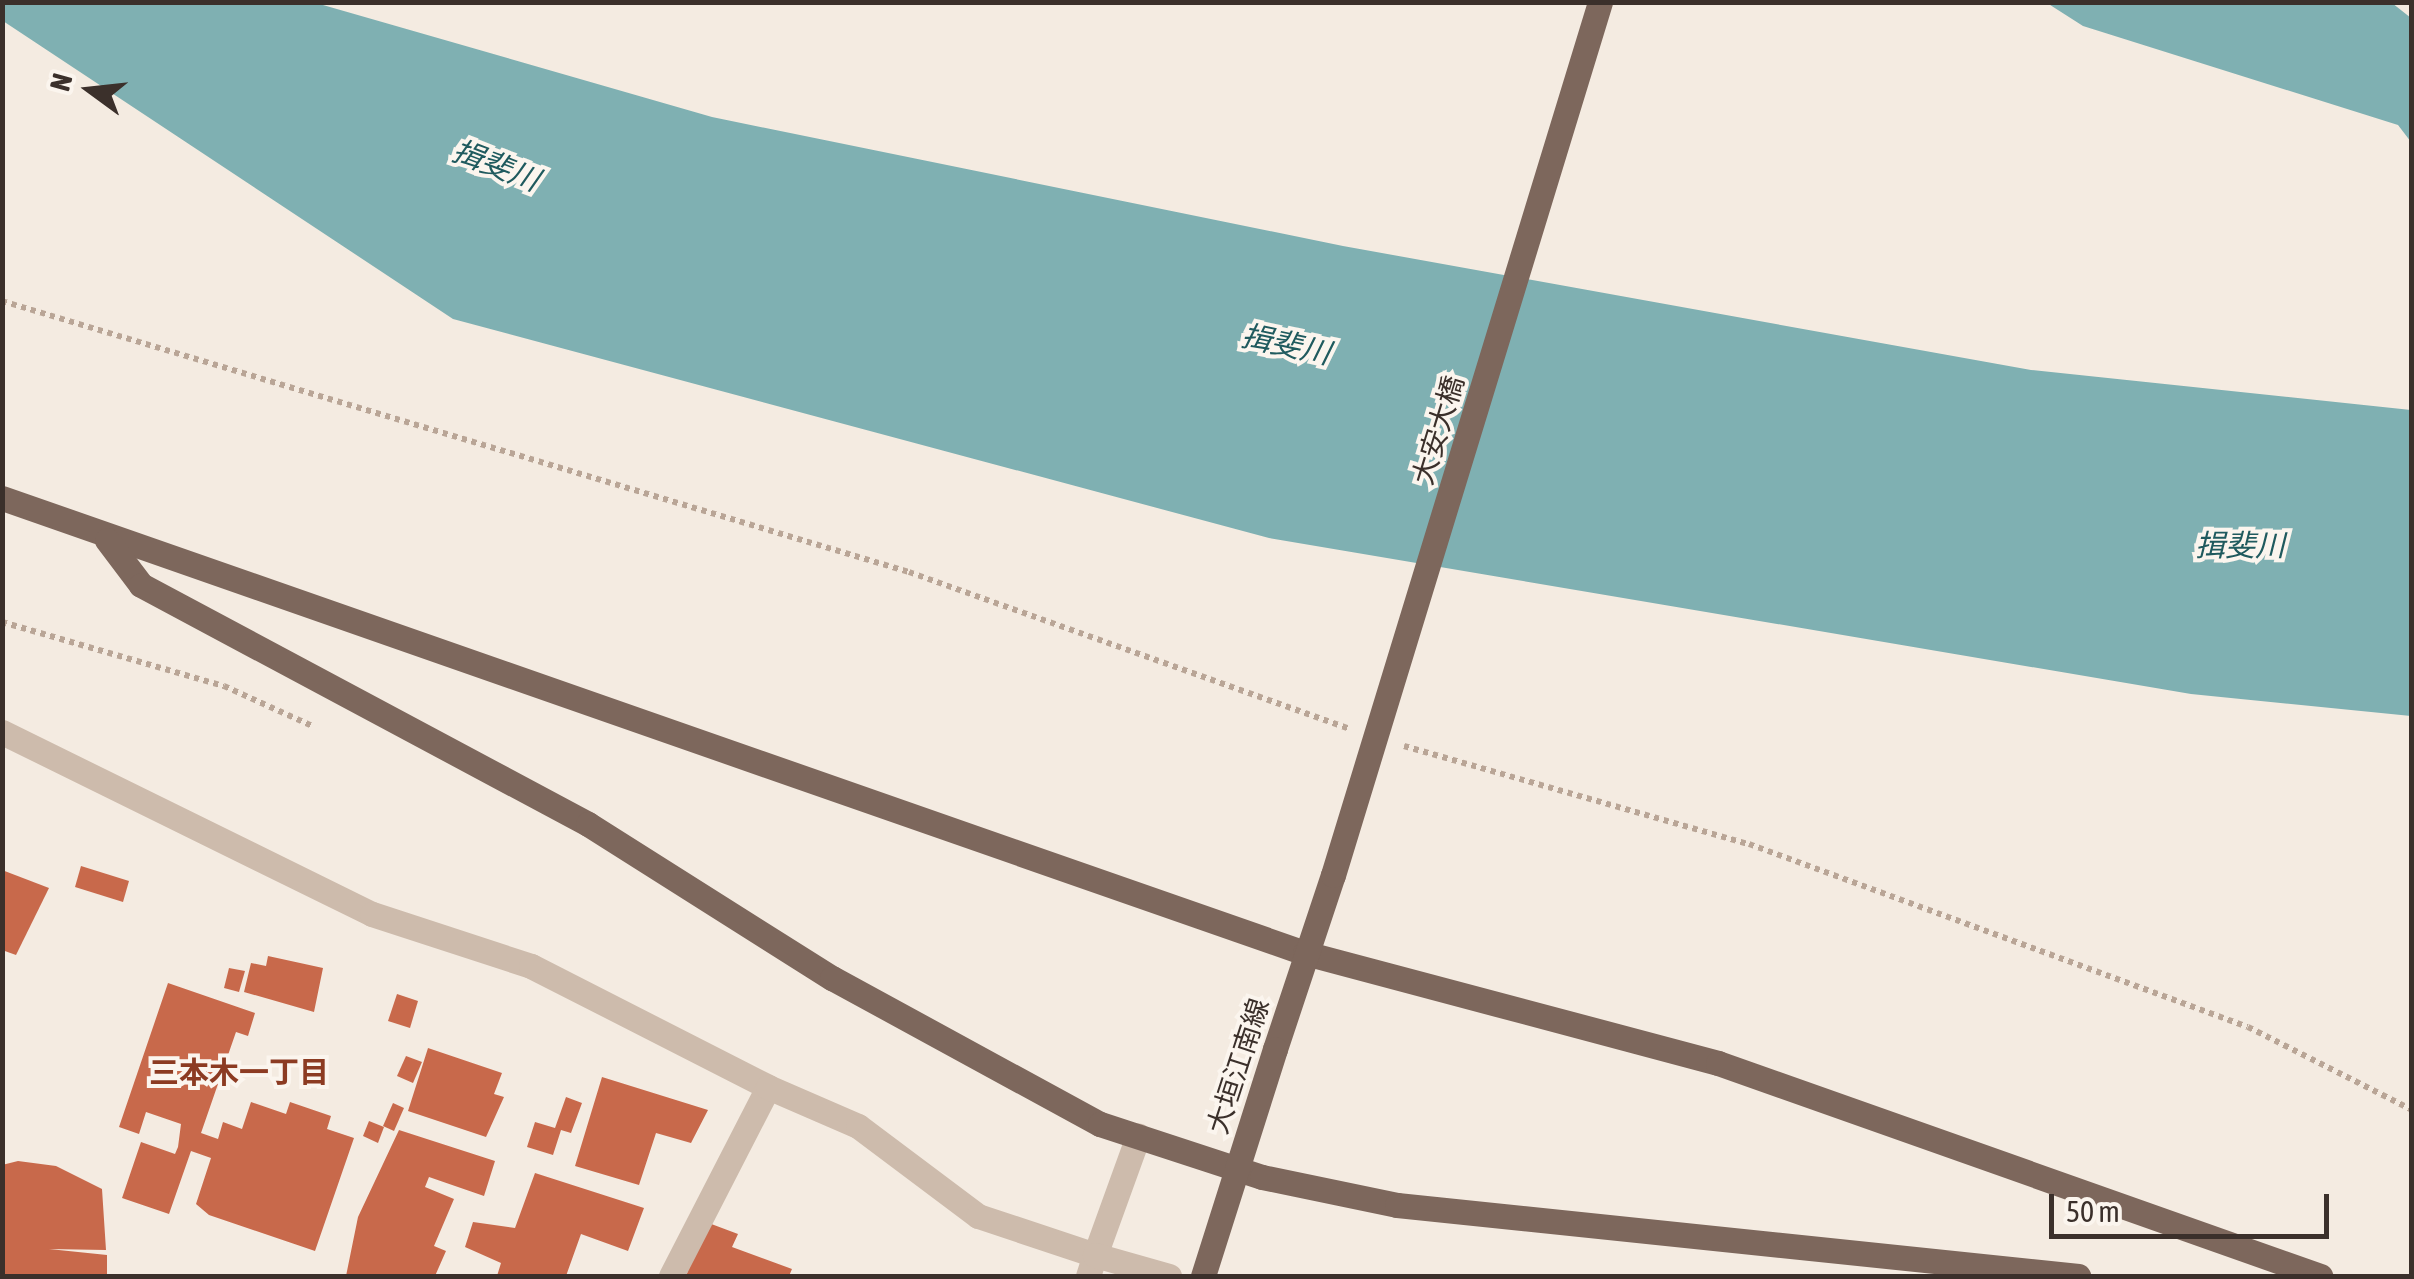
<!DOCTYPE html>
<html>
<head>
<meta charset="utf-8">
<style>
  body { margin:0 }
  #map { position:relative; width:2414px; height:1279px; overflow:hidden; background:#f4ebe1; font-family:"Asap Condensed","Noto Sans JP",sans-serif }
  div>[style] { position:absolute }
  .water>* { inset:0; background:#7fb0b2 }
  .building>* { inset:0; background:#c8694b }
  .path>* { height:6px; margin-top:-3px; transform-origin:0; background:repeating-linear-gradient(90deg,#b9a596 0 5px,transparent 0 10px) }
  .minor>* { height:25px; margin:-12.5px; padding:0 12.5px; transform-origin:12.5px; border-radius:12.5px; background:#cdbbac }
  .major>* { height:25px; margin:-12.5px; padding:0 12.5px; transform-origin:12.5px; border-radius:12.5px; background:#7d675c }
  .major-bridge>* { height:25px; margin:-12.5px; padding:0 12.5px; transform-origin:12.5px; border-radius:12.5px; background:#7d675c }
  span { translate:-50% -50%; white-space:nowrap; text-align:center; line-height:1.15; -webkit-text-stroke:8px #fbf5ee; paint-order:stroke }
  .street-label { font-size:28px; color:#3b302b }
  .water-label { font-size:30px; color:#1f5a5e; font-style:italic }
  .neighbourhood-label { font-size:30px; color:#8c3b22; font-weight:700 }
  .frame { position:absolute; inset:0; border:5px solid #3b302b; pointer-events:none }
  .north { position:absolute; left:40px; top:40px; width:100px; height:100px; -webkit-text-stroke:8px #fbf5ee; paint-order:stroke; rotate:285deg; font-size:28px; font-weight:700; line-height:40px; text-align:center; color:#3b302b }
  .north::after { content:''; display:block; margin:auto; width:35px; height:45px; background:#3b302b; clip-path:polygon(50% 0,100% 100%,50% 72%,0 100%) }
  .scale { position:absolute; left:2049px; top:1194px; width:280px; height:45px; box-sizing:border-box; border:5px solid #3b302b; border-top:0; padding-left:12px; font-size:30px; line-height:35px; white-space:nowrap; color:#3b302b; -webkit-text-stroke:8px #fbf5ee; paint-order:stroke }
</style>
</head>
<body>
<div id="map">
  <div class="water">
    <div style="clip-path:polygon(2px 3px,316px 3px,712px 117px,1343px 246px,2031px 370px,2411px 410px,2411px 716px,2191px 694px,1269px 538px,453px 319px,3px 21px)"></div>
    <div style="clip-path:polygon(2047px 3px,2392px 3px,2411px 18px,2411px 142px,2398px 125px,2083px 26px)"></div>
  </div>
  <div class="building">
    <div style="clip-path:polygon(81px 866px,129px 881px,123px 902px,75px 887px)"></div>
    <div style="clip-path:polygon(2px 870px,49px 888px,16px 955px,2px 950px)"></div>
    <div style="clip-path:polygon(268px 956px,323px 968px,314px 1012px,244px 992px,251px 963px,266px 966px)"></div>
    <div style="clip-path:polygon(229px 968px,245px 971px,239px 992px,224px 988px)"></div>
    <div style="clip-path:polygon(168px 983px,255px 1013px,248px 1036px,236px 1032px,201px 1133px,218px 1139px,223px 1122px,242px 1129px,251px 1102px,286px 1114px,290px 1102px,331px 1116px,327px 1129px,354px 1138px,315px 1251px,209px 1215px,196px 1204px,211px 1158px,191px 1151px,169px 1214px,122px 1198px,141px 1142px,175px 1154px,178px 1147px,181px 1124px,146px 1112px,139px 1134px,119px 1127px)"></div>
    <div style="clip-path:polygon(397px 994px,418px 1001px,410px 1028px,388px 1021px)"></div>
    <div style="clip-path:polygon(428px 1048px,502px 1073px,494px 1094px,504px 1097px,486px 1137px,408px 1111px)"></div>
    <div style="clip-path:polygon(406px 1056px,422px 1062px,413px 1083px,397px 1076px)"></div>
    <div style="clip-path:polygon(602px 1077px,708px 1110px,691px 1143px,656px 1133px,639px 1185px,575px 1166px)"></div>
    <div style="clip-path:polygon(566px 1097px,582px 1103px,571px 1133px,561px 1130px,553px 1155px,527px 1147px,535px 1122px,555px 1128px)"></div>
    <div style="clip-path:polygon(393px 1103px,404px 1108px,394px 1131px,383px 1126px)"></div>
    <div style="clip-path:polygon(369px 1121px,384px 1127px,378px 1143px,363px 1136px)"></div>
    <div style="clip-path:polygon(399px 1130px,495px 1161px,484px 1196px,429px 1177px,425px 1187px,454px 1199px,434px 1246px,446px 1251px,435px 1276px,346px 1276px,358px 1217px)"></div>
    <div style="clip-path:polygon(18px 1161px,56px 1166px,102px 1189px,106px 1250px,49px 1249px,107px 1255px,107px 1276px,2px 1276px,2px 1165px)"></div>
    <div style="clip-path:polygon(535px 1173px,644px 1208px,628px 1251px,581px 1234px,566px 1276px,497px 1276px,501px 1263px,465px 1247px,473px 1222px,515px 1228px)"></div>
    <div style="clip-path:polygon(706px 1222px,738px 1234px,732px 1247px,792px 1269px,789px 1276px,686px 1276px)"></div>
  </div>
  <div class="path">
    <div style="left:2px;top:301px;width:947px;rotate:16.64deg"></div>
    <div style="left:909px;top:572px;width:467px;rotate:19.6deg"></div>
    <div style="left:2px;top:622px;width:231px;rotate:16.1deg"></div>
    <div style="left:224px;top:686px;width:97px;rotate:24.4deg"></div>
    <div style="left:1404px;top:746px;width:359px;rotate:15.9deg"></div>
    <div style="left:1749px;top:844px;width:531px;rotate:20.14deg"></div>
    <div style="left:2248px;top:1027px;width:184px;rotate:26.8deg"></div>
  </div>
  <div class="minor">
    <div style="left:2px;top:732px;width:412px;rotate:26.2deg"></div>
    <div style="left:372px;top:914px;width:167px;rotate:18.1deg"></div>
    <div style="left:531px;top:966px;width:266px;rotate:27deg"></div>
    <div style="left:671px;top:1276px;width:212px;rotate:-62.8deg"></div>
    <div style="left:768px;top:1087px;width:98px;rotate:23.4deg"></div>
    <div style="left:858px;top:1126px;width:150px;rotate:36.9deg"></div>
    <div style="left:978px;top:1216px;width:123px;rotate:18.4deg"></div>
    <div style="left:1095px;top:1255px;width:127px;rotate:-70.1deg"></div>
    <div style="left:1088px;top:1276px;width:22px;rotate:-72deg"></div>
    <div style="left:1095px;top:1255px;width:77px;rotate:15.8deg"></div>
  </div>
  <div class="major">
    <div style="left:2px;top:498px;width:1380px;rotate:19.25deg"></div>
    <div style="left:1305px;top:953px;width:427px;rotate:14.9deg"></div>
    <div style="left:1718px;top:1063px;width:639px;rotate:19.48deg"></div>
    <div style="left:107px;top:540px;width:56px;rotate:52.9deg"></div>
    <div style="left:141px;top:585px;width:507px;rotate:28.13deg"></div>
    <div style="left:588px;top:824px;width:289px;rotate:32.3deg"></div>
    <div style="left:832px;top:978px;width:305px;rotate:28.6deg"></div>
    <div style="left:1100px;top:1124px;width:170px;rotate:18.1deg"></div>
    <div style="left:1262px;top:1177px;width:138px;rotate:11.7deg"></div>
    <div style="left:1397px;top:1205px;width:685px;rotate:5.95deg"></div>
    <div style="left:1275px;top:1049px;width:183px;rotate:-71.6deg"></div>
  </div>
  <div class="major-bridge">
    <div style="left:1333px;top:875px;width:913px;rotate:-72.99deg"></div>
    <div style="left:1203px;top:1276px;width:238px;rotate:-72.4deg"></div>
  </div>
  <div class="street-label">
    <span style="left:1438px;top:430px;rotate:-73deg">大安大橋</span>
    <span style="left:1238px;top:1066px;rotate:-72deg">大垣江南線</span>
  </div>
  <div class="water-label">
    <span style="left:496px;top:165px;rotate:21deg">揖斐川</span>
    <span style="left:1286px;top:344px;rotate:12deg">揖斐川</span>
    <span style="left:2240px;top:545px">揖斐川</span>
  </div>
  <div class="neighbourhood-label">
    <span style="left:239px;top:1072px">三本木一丁目</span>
  </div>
  <div class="frame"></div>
  <div class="north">N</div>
  <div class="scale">50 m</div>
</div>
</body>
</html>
